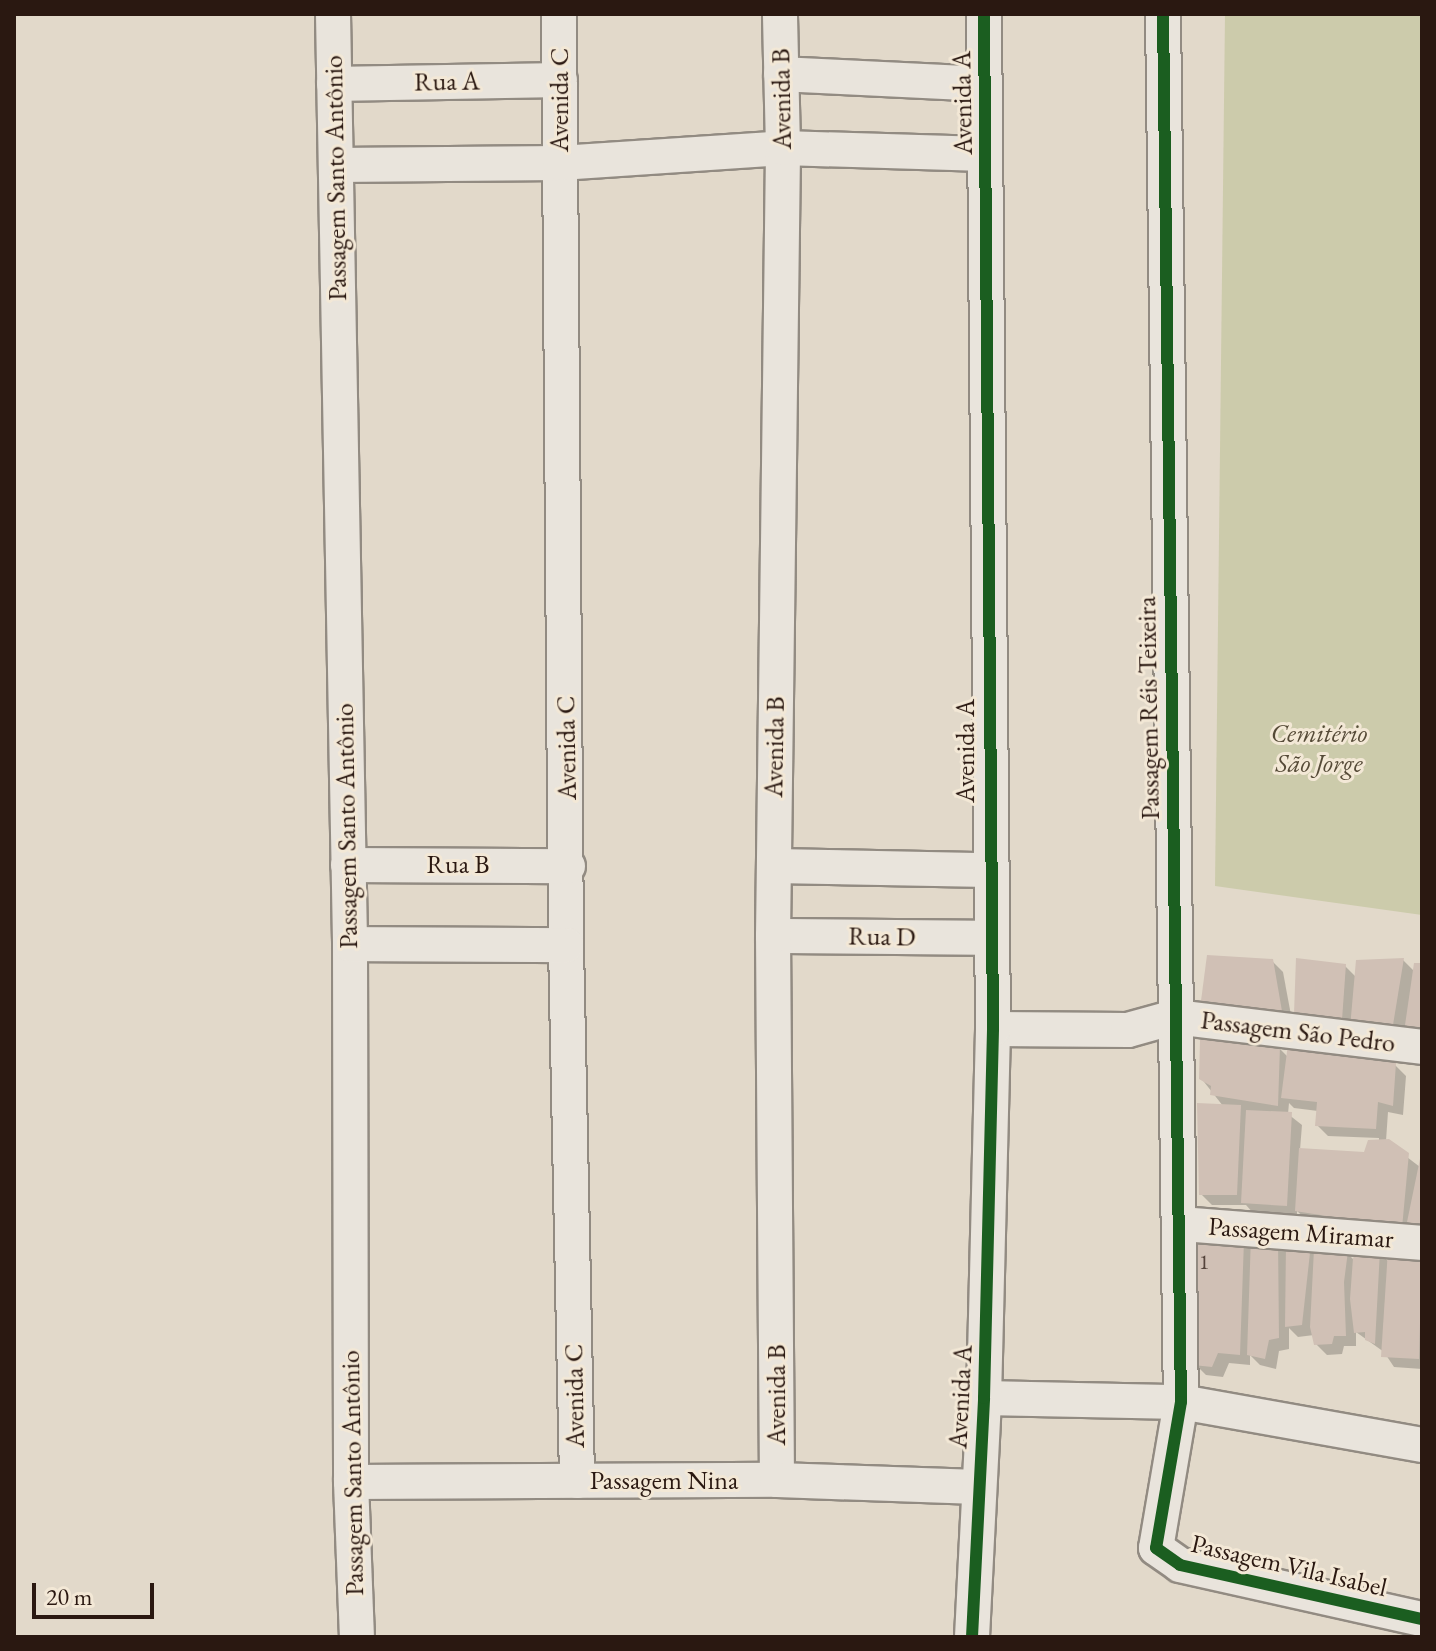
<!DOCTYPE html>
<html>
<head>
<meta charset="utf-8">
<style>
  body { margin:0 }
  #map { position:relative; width:1436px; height:1651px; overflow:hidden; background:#e2d9ca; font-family:"EB Garamond",serif }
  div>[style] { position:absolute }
  .green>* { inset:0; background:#cccbab }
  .shadow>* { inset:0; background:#0003 }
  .building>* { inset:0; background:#d0c0b5 }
  .roads { filter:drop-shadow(2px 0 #928b82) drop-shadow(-2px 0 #928b82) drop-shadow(0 2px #928b82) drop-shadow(0 -2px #928b82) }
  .street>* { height:34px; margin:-17px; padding:0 17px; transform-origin:17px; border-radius:17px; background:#e9e4dc }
  .cycleway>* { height:12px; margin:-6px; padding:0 6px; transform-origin:6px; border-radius:6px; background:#1b5e20 }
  span { translate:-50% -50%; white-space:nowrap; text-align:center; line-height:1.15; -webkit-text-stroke:6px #f3e8d6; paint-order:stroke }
  .number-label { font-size:22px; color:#55443c }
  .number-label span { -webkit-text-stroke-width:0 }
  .street-label { font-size:26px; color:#2a1811 }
  .park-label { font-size:26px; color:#554a37; font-style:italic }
  .frame { position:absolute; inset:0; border:16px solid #2a1811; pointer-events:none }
  .scale { position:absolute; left:32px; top:1583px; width:122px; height:36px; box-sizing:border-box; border:4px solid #2a1811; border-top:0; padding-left:10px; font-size:24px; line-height:28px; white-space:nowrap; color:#2a1811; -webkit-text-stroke:6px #f3e8d6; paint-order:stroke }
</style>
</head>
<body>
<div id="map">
  <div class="green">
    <div style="clip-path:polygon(1225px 14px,1422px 14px,1422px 915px,1215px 886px)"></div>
  </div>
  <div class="shadow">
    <div style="clip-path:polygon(1403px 960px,1415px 972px,1422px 965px,1422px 1042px,1307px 1024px,1296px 1013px,1345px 966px,1356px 977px)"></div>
    <div style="clip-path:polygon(1272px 961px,1283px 972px,1293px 1026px,1214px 1011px,1203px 1000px)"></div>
    <div style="clip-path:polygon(evenodd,1278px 1047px,1288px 1057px,1395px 1065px,1406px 1076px,1403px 1115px,1388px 1112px,1386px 1141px,1420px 1167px,1422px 1157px,1422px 1233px,1308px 1221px,1297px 1211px,1297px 1216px,1254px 1214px,1246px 1205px,1212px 1205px,1201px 1194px,1223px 1106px,1201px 1078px,1278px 1047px,1289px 1103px,1294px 1108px,1318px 1111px,1317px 1125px,1328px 1136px,1379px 1138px,1379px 1142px,1365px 1154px,1300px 1150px,1302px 1125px,1288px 1114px,1289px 1103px)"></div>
    <div style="clip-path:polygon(1243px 1242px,1253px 1251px,1288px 1244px,1347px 1253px,1354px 1260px,1379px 1252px,1389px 1262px,1422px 1256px,1422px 1369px,1394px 1367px,1384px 1352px,1356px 1332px,1356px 1346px,1344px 1346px,1342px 1354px,1327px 1355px,1316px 1344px,1314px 1335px,1298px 1337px,1289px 1328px,1289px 1349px,1279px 1351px,1276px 1369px,1260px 1365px,1250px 1355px,1250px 1365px,1229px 1363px,1223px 1377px,1206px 1375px,1195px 1364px)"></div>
  </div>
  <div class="building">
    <div style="clip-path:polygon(1207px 955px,1273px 959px,1283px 1017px,1201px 1001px)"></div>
    <div style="clip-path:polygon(1296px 958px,1346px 964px,1342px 1020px,1294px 1014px)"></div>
    <div style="clip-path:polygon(1404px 958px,1392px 1031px,1350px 1028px,1356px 960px)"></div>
    <div style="clip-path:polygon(1414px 963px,1422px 963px,1422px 1033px,1404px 1032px)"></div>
    <div style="clip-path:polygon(1219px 1030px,1280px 1046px,1278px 1106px,1210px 1095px,1211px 1086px,1199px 1079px,1200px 1040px)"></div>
    <div style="clip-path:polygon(1288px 1044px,1345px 1047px,1396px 1063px,1393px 1106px,1378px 1102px,1376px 1129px,1315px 1126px,1317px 1102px,1281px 1098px)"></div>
    <div style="clip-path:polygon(1197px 1103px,1241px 1105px,1237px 1195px,1199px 1195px)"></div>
    <div style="clip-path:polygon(1246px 1110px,1292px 1112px,1287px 1206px,1241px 1203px)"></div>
    <div style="clip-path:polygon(1389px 1139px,1409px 1153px,1402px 1228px,1295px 1211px,1299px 1148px,1364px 1152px,1368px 1140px)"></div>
    <div style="clip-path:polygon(1421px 1154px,1422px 1154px,1422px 1226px,1407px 1222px)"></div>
    <div style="clip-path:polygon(1191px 1233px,1244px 1240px,1240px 1355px,1218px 1353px,1212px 1367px,1193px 1365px)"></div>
    <div style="clip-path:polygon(1251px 1236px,1278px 1238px,1279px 1338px,1269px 1340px,1265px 1359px,1247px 1355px)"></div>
    <div style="clip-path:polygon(1286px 1242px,1311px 1244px,1302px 1325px,1285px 1327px)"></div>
    <div style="clip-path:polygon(1362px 1248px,1380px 1250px,1375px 1344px,1365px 1340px,1365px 1332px,1354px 1333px,1350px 1299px,1353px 1258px)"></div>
    <div style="clip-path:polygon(1314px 1249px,1348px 1251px,1344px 1282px,1346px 1336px,1334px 1336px,1332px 1344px,1314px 1345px,1310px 1327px)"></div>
    <div style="clip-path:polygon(1388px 1250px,1422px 1254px,1419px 1359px,1381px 1357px)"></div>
  </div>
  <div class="roads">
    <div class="street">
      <div style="left:333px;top:14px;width:930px;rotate:88.95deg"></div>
      <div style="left:350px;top:944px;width:538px;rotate:89.89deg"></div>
      <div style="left:351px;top:1482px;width:155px;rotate:87.8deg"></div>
      <div style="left:559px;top:14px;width:931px;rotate:89.57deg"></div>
      <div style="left:566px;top:945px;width:536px;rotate:88.82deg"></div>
      <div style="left:1163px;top:14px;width:1388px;rotate:89.26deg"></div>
      <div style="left:1181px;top:1402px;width:148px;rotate:99.7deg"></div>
      <div style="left:1156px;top:1548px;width:29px;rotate:35deg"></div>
      <div style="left:1180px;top:1565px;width:248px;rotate:12.6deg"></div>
      <div style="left:781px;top:74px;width:203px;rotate:2.8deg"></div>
      <div style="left:334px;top:84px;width:226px;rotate:-1deg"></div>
      <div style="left:336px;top:165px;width:224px;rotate:-0.5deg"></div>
      <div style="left:560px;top:163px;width:224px;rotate:-3.8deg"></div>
      <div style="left:783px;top:148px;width:202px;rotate:1.7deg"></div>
      <div style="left:348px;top:865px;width:220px;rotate:0.3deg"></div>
      <div style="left:774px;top:866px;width:215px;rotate:1.1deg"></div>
      <div style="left:773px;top:936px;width:218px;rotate:0.5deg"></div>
      <div style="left:350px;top:944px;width:216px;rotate:0.3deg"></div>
      <div style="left:993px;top:1029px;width:135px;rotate:0.4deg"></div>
      <div style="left:1128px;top:1030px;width:49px;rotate:-15.5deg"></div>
      <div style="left:1175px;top:1017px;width:249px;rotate:6.9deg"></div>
      <div style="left:1181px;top:1224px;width:242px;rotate:4.5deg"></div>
      <div style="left:984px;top:1398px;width:197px;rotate:1.2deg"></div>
      <div style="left:1181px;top:1402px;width:245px;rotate:10.1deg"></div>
      <div style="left:777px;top:1480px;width:544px;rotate:-90.42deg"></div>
      <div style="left:773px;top:936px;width:788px;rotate:-89.27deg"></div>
      <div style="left:783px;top:148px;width:134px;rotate:-91.3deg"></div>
      <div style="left:351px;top:1482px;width:426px;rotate:-0.3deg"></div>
      <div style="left:777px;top:1480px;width:201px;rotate:2deg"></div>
      <div style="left:972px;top:1637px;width:239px;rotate:-87.1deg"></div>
      <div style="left:984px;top:1398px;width:369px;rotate:-88.6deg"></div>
      <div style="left:993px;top:1029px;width:1015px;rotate:-90.51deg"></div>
    </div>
  </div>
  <div class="cycleway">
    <div style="left:1163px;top:14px;width:1388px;rotate:89.26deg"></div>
    <div style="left:1181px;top:1402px;width:148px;rotate:99.7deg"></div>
    <div style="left:1156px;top:1548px;width:29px;rotate:35deg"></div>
    <div style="left:1180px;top:1565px;width:248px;rotate:12.6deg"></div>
    <div style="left:972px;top:1637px;width:239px;rotate:-87.1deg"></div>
    <div style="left:984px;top:1398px;width:369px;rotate:-88.6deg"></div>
    <div style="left:993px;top:1029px;width:1015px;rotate:-90.51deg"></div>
  </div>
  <div class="number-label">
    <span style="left:1204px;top:1262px">1</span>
  </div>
  <div class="street-label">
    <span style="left:447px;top:82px;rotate:-1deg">Rua A</span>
    <span style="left:782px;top:99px;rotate:-91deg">Avenida B</span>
    <span style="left:560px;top:100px;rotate:-90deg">Avenida C</span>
    <span style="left:963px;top:103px;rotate:-91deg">Avenida A</span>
    <span style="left:336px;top:178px;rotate:-91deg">Passagem Santo Antônio</span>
    <span style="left:1149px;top:708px;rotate:-91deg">Passagem Réis Teixeira</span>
    <span style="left:775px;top:747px;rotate:-89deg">Avenida B</span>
    <span style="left:567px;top:748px;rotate:-91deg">Avenida C</span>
    <span style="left:966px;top:751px;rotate:-90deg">Avenida A</span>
    <span style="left:347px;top:826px;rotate:-91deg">Passagem Santo Antônio</span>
    <span style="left:458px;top:865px">Rua B</span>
    <span style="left:882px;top:937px;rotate:1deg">Rua D</span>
    <span style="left:1298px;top:1032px;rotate:7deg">Passagem São Pedro</span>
    <span style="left:1301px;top:1233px;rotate:4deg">Passagem Miramar</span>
    <span style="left:777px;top:1395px;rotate:-90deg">Avenida B</span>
    <span style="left:575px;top:1396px;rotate:-91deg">Avenida C</span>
    <span style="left:961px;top:1397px;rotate:-87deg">Avenida A</span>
    <span style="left:353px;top:1473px;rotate:-91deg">Passagem Santo Antônio</span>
    <span style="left:664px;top:1481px">Passagem Nina</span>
    <span style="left:1289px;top:1566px;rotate:13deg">Passagem Vila Isabel</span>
  </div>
  <div class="park-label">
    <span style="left:1319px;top:749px">Cemitério<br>São Jorge</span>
  </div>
  <div class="frame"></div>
  <div class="scale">20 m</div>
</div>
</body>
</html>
